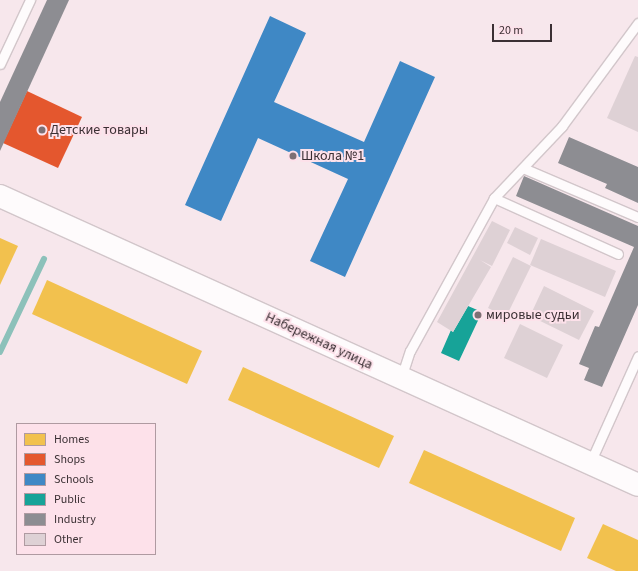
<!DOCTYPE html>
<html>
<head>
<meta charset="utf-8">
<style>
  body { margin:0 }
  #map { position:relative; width:638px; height:571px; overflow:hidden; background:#f7e7ec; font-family:"Source Sans 3",sans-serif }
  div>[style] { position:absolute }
  .homes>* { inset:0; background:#f2c14e }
  .shops>* { inset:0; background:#e4572e }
  .schools>* { inset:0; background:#3f88c5 }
  .public>* { inset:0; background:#17a398 }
  .industry>* { inset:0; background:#8d8d92 }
  .stream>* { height:6px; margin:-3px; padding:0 3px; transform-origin:3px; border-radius:3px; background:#8cc1ba }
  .building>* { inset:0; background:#ded1d5 }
  .roads { filter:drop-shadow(1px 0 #d2c6ca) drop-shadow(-1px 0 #d2c6ca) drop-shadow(0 1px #d2c6ca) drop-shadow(0 -1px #d2c6ca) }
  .lane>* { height:9px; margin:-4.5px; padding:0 4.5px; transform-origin:4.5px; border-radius:4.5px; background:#fefbfc }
  .secondary>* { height:22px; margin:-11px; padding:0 11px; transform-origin:11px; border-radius:11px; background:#fefbfc }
  .dots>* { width:11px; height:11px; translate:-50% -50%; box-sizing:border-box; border:2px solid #fde1ea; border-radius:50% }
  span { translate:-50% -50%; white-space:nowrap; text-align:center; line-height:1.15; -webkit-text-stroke:4px #fde1ea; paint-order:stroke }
  .poi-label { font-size:14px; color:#3b3034 }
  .left { translate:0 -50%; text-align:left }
  .street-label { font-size:14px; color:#3b3034 }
  .legend { position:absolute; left:16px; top:423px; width:140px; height:132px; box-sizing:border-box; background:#fde1ea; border:1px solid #af9aa1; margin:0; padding:5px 7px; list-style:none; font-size:12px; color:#3b3034 }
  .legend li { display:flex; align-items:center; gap:8px; height:20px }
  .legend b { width:20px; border:1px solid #af9aa1 }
  .scale { position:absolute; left:492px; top:24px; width:60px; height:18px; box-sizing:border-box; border:2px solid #3b3034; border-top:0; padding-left:5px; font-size:12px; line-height:14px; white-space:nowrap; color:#3b3034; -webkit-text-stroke:3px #fde1ea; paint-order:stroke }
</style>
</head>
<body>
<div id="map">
  <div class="homes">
    <div style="clip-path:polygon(0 238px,18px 246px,0 285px)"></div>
    <div style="clip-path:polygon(47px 280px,202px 351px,187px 384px,32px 314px)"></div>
    <div style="clip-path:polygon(243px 367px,394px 436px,379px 468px,228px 400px)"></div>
    <div style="clip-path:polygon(424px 450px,575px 518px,561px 551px,409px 483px)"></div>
    <div style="clip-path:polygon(603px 524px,638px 540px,638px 571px,616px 571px,587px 558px)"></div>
  </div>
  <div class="shops">
    <div style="clip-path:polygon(27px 91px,82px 117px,58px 168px,3px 143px)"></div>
  </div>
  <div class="schools">
    <div style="clip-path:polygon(270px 16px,306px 33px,274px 102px,364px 142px,400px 61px,435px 77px,345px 277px,310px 261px,348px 179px,258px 138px,221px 221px,185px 205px)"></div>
  </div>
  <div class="public">
    <div style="clip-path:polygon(468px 306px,482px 312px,459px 361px,441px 353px,451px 330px,453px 332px)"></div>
  </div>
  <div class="industry">
    <div style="clip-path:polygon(47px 0,69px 0,0 151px,0 102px)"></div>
    <div style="clip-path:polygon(569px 137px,638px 167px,638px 203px,605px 188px,607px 184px,558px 163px)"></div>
    <div style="clip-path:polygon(524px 176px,638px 226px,638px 305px,602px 387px,584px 380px,589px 368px,579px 364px,595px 326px,599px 327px,634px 247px,516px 196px)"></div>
  </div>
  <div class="stream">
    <div style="left:0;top:352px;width:103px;rotate:-64.7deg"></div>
  </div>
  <div class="building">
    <div style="clip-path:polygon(635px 56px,638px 57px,638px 132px,607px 118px)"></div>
    <div style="clip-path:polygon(492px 221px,510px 230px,492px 266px,480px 260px,491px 267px,453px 332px,437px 322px)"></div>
    <div style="clip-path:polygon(515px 227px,538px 238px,530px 255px,507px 243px)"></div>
    <div style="clip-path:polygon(541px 239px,616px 271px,605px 297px,530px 265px)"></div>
    <div style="clip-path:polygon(513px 257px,531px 266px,506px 317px,488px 308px)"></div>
    <div style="clip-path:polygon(544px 286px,594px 311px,579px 340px,530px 316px)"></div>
    <div style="clip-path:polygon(520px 324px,563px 345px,547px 378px,504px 358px)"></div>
  </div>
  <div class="roads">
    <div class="lane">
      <div style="left:0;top:64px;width:71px;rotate:-64.9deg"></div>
      <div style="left:523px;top:168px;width:125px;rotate:23.1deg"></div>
      <div style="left:494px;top:198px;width:136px;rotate:24.3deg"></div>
      <div style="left:401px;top:378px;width:28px;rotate:-72deg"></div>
      <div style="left:410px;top:351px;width:175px;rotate:-61.2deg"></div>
      <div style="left:494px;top:198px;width:99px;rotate:-46.6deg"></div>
      <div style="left:562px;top:126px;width:128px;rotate:-53.6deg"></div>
      <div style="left:590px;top:463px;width:117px;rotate:-65.8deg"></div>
    </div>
    <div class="secondary">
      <div style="left:0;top:196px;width:700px;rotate:24.37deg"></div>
    </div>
  </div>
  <div class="dots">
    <div style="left:42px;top:130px;background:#7d7074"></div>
    <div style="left:293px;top:156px;background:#7d7074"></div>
    <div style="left:478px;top:315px;background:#7d7074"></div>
  </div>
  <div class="poi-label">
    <span class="left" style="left:50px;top:130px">Детские товары</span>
    <span class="left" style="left:301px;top:156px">Школа №1</span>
    <span class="left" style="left:486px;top:315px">мировые судьи</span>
  </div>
  <div class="street-label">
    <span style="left:319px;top:341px;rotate:25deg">Набережная улица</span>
  </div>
  <ul class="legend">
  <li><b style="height:11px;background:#f2c14e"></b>Homes</li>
  <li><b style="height:11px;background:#e4572e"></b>Shops</li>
  <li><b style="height:11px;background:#3f88c5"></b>Schools</li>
  <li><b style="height:11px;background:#17a398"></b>Public</li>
  <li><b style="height:11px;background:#8d8d92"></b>Industry</li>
  <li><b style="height:11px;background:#ded1d5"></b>Other</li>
  </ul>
  <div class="scale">20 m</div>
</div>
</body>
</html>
